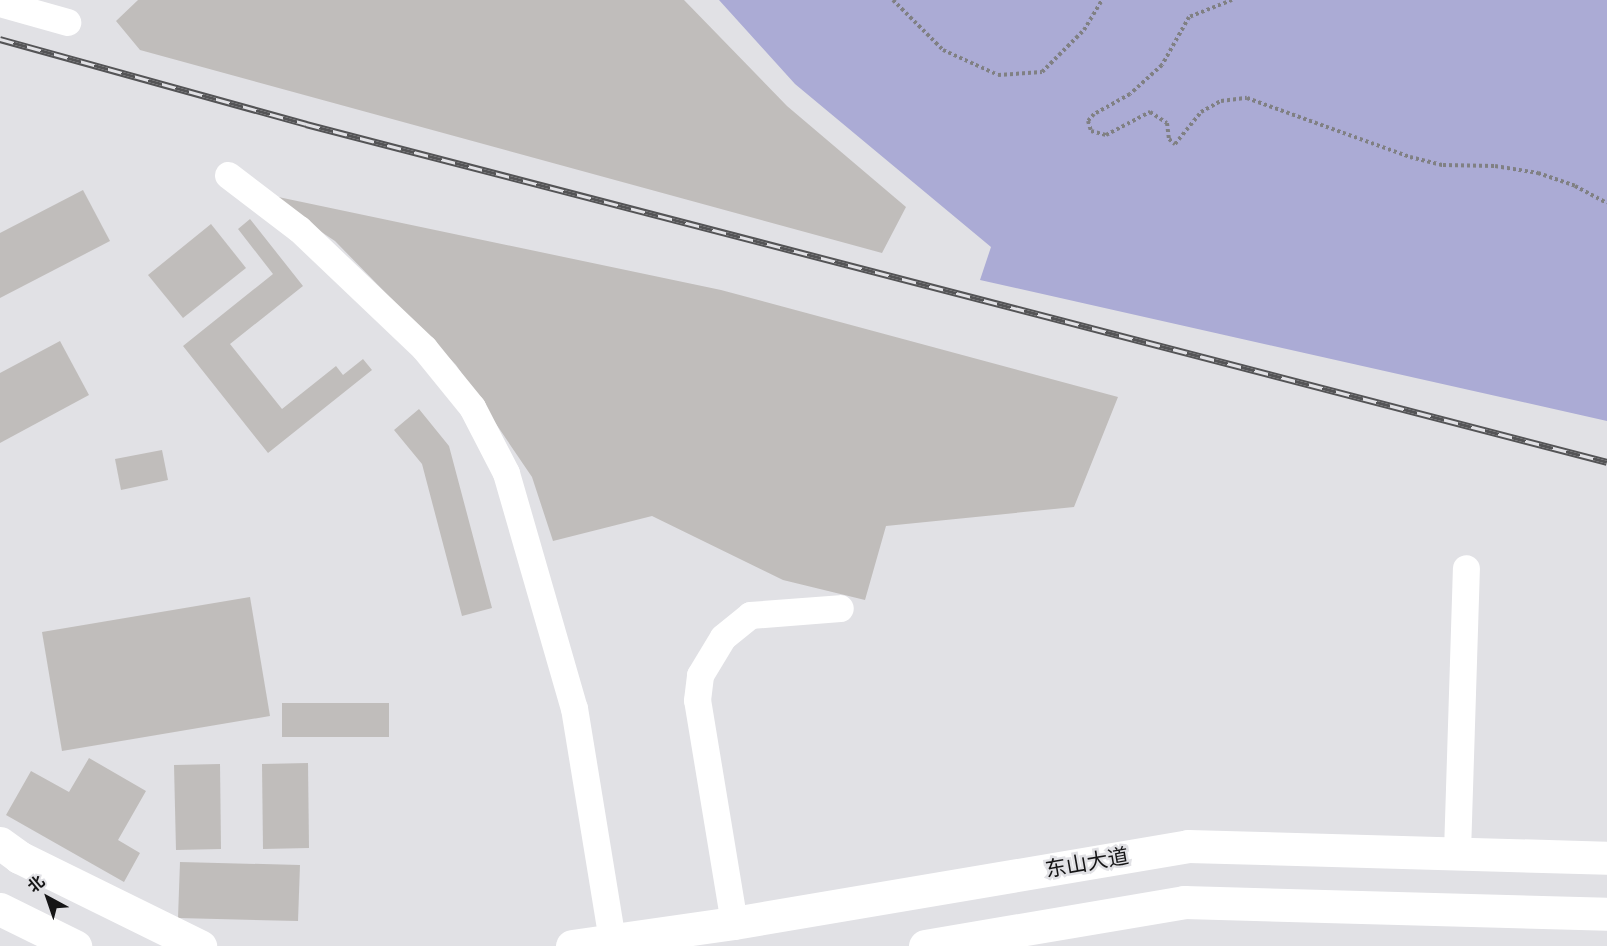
<!DOCTYPE html>
<html>
<head>
<meta charset="utf-8">
<style>
  body { margin:0 }
  #map { position:relative; width:1607px; height:946px; overflow:hidden; background:#e1e1e5; font-family:Raleway,"Noto Sans SC",sans-serif }
  div>[style] { position:absolute }
  .forest>* { inset:0; background:#ababd5 }
  .building>* { inset:0; background:#c0bdbb }
  .path>* { height:4px; margin-top:-2px; transform-origin:0; background:repeating-linear-gradient(90deg,#808083 0 3px,transparent 0 6px) }
  .minor>* { height:27px; margin:-13.5px; padding:0 13.5px; transform-origin:13.5px; border-radius:13.5px; background:#fff }
  .major>* { height:33px; margin:-16.5px; padding:0 16.5px; transform-origin:16.5px; border-radius:16.5px; background:#fff }
  .rail>* { height:7px; margin-top:-3.5px; transform-origin:0; background:repeating-linear-gradient(90deg,#e1e1e5 0 14px,#545456 0 28px); box-sizing:border-box; border-block:2px solid #545456 }
  span { translate:-50% -50%; white-space:nowrap; text-align:center; line-height:1.15; -webkit-text-stroke:5px #e1e1e5; paint-order:stroke }
  .street-label { font-size:21px; color:#151516 }
  .north { position:absolute; left:18px; top:868px; width:60px; height:60px; -webkit-text-stroke:4px #e1e1e5; paint-order:stroke; rotate:320deg; font-size:16px; font-weight:700; line-height:24px; text-align:center; color:#151516 }
  .north::after { content:''; display:block; margin:auto; width:21px; height:27px; background:#151516; clip-path:polygon(50% 0,100% 100%,50% 72%,0 100%) }
</style>
</head>
<body>
<div id="map">
  <div class="forest">
    <div style="clip-path:polygon(719px 0,1607px 0,1607px 421px,980px 280px,991px 247px,795px 84px)"></div>
  </div>
  <div class="building">
    <div style="clip-path:polygon(138px 0,684px 0,787px 106px,906px 207px,882px 253px,140px 50px,116px 21px)"></div>
    <div style="clip-path:polygon(83px 190px,110px 241px,0 298px,0 233px)"></div>
    <div style="clip-path:polygon(264px 194px,721px 290px,1118px 397px,1074px 507px,886px 526px,865px 600px,783px 580px,652px 516px,553px 541px,532px 477px,456px 365px,335px 241px)"></div>
    <div style="clip-path:polygon(250px 219px,303px 286px,230px 344px,282px 409px,336px 366px,343px 375px,363px 359px,372px 370px,268px 453px,183px 346px,273px 274px,238px 229px)"></div>
    <div style="clip-path:polygon(211px 224px,246px 268px,183px 318px,148px 275px)"></div>
    <div style="clip-path:polygon(60px 341px,89px 395px,0 443px,0 373px)"></div>
    <div style="clip-path:polygon(419px 409px,449px 446px,492px 608px,462px 616px,422px 464px,394px 430px)"></div>
    <div style="clip-path:polygon(162px 450px,168px 480px,121px 490px,115px 459px)"></div>
    <div style="clip-path:polygon(250px 597px,270px 716px,62px 751px,42px 632px)"></div>
    <div style="clip-path:polygon(282px 703px,389px 703px,389px 737px,282px 737px)"></div>
    <div style="clip-path:polygon(89px 758px,146px 791px,118px 840px,140px 853px,124px 882px,6px 815px,31px 771px,69px 792px)"></div>
    <div style="clip-path:polygon(308px 763px,309px 848px,263px 849px,262px 764px)"></div>
    <div style="clip-path:polygon(220px 764px,221px 849px,176px 850px,174px 765px)"></div>
    <div style="clip-path:polygon(180px 862px,300px 865px,298px 921px,178px 918px)"></div>
  </div>
  <div class="path">
    <div style="left:893px;top:0;width:71px;rotate:45deg"></div>
    <div style="left:943px;top:50px;width:60px;rotate:24.4deg"></div>
    <div style="left:998px;top:75px;width:44px;rotate:-3.9deg"></div>
    <div style="left:1042px;top:72px;width:59px;rotate:-45deg"></div>
    <div style="left:1084px;top:30px;width:35px;rotate:-59deg"></div>
    <div style="left:1232px;top:0;width:46px;rotate:158.4deg"></div>
    <div style="left:1189px;top:17px;width:55px;rotate:119.4deg"></div>
    <div style="left:1162px;top:65px;width:43px;rotate:137.8deg"></div>
    <div style="left:1130px;top:94px;width:41px;rotate:150.9deg"></div>
    <div style="left:1094px;top:114px;width:9px;rotate:131deg"></div>
    <div style="left:1088px;top:121px;width:10px;rotate:73deg"></div>
    <div style="left:1091px;top:131px;width:16px;rotate:15deg"></div>
    <div style="left:1106px;top:135px;width:50px;rotate:-27.6deg"></div>
    <div style="left:1150px;top:112px;width:20px;rotate:33deg"></div>
    <div style="left:1167px;top:123px;width:16px;rotate:83deg"></div>
    <div style="left:1169px;top:139px;width:8px;rotate:40deg"></div>
    <div style="left:1175px;top:144px;width:41px;rotate:-50.9deg"></div>
    <div style="left:1201px;top:112px;width:23px;rotate:-29deg"></div>
    <div style="left:1221px;top:101px;width:26px;rotate:-7deg"></div>
    <div style="left:1247px;top:98px;width:173px;rotate:19.9deg"></div>
    <div style="left:1410px;top:157px;width:34px;rotate:14deg"></div>
    <div style="left:1443px;top:165px;width:52px;rotate:1.1deg"></div>
    <div style="left:1495px;top:166px;width:44px;rotate:9.2deg"></div>
    <div style="left:1538px;top:173px;width:39px;rotate:19deg"></div>
    <div style="left:1575px;top:186px;width:36px;rotate:28deg"></div>
  </div>
  <div class="minor">
    <div style="left:0;top:3px;width:70px;rotate:15.8deg"></div>
    <div style="left:228px;top:175px;width:89px;rotate:37.3deg"></div>
    <div style="left:299px;top:229px;width:173px;rotate:43.6deg"></div>
    <div style="left:424px;top:348px;width:76px;rotate:50.9deg"></div>
    <div style="left:472px;top:407px;width:74px;rotate:62.7deg"></div>
    <div style="left:506px;top:473px;width:245px;rotate:73.9deg"></div>
    <div style="left:574px;top:708px;width:235px;rotate:80.7deg"></div>
    <div style="left:1457px;top:852px;width:284px;rotate:-88.2deg"></div>
    <div style="left:734px;top:923px;width:226px;rotate:-99.4deg"></div>
    <div style="left:697px;top:700px;width:25px;rotate:-83deg"></div>
    <div style="left:700px;top:675px;width:44px;rotate:-58.8deg"></div>
    <div style="left:723px;top:637px;width:35px;rotate:-39deg"></div>
    <div style="left:750px;top:615px;width:90px;rotate:-4.4deg"></div>
  </div>
  <div class="major">
    <div style="left:0;top:843px;width:24px;rotate:36deg"></div>
    <div style="left:19px;top:857px;width:202px;rotate:26.2deg"></div>
    <div style="left:0;top:909px;width:84px;rotate:26.3deg"></div>
    <div style="left:572px;top:946px;width:164px;rotate:-8.1deg"></div>
    <div style="left:734px;top:923px;width:460px;rotate:-9.6deg"></div>
    <div style="left:1188px;top:846px;width:419px;rotate:1.6deg"></div>
    <div style="left:925px;top:946px;width:263px;rotate:-9.6deg"></div>
    <div style="left:1184px;top:902px;width:423px;rotate:1.6deg"></div>
  </div>
  <div class="rail">
    <div style="left:0;top:39px;width:318px;rotate:15.5deg"></div>
    <div style="left:306px;top:124px;width:1344px;rotate:14.56deg"></div>
  </div>
  <div class="street-label">
    <span style="left:1087px;top:863px;rotate:-10deg">东山大道</span>
  </div>
  <div class="north">北</div>
</div>
</body>
</html>
